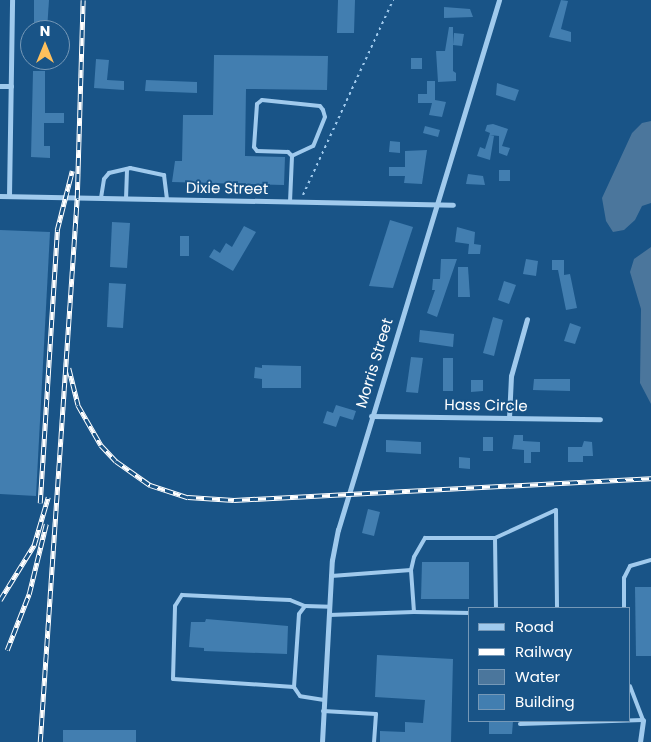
<!DOCTYPE html>
<html>
<head>
<meta charset="utf-8">
<style>
  body { margin:0 }
  #map { position:relative; width:651px; height:742px; overflow:hidden; background:#195487; font-family:Poppins,sans-serif }
  div>[style] { position:absolute }
  .water>* { inset:0; background:#4b769c }
  .building>* { inset:0; background:#427eb0 }
  .path>* { height:2px; margin-top:-1px; transform-origin:0; background:repeating-linear-gradient(90deg,#a0caed 0 2.5px,transparent 0 6.5px) }
  .lane>* { height:4px; margin:-2px; padding:0 2px; transform-origin:2px; border-radius:2px; background:#a0caed }
  .street>* { height:5px; margin:-2.5px; padding:0 2.5px; transform-origin:2.5px; border-radius:2.5px; background:#a0caed }
  .rail>* { height:4.5px; margin-top:-2.25px; transform-origin:0; background:repeating-linear-gradient(90deg,#195487 0 8px,#fff 0 16px); box-sizing:border-box; border-block:1px solid #fff }
  span { translate:-50% -50%; white-space:nowrap; text-align:center; line-height:1.15; -webkit-text-stroke:4px #195487; paint-order:stroke }
  .street-label { font-size:15px; color:#fff }
  .legend { position:absolute; left:468px; top:607px; width:162px; height:115px; box-sizing:border-box; background:#195487; border:1px solid #7598b7; margin:0; padding:6px 9px; list-style:none; font-size:15px; color:#fff }
  .legend li { display:flex; align-items:center; gap:10px; height:25px }
  .legend b { width:25px; border:1px solid #7598b7 }
  .north { position:absolute; left:20px; top:20px; width:50px; height:50px; box-sizing:border-box; background:#195487; border:1px solid #7598b7; border-radius:50%; rotate:0deg; font-size:14px; font-weight:700; line-height:20px; text-align:center; color:#fff }
  .north::after { content:''; display:block; margin:auto; width:18px; height:22px; background:#ffc05c; clip-path:polygon(50% 0,100% 100%,50% 72%,0 100%) }
</style>
</head>
<body>
<div id="map">
  <div class="water">
    <div style="clip-path:polygon(651px 121px,651px 203px,642px 206px,635px 220px,624px 230px,613px 232px,606px 221px,602px 198px,632px 133px,642px 123px)"></div>
    <div style="clip-path:polygon(651px 247px,651px 404px,640px 383px,641px 309px,630px 272px,634px 259px)"></div>
  </div>
  <div class="building">
    <div style="clip-path:polygon(34px 0,49px 0,47px 30px,34px 30px)"></div>
    <div style="clip-path:polygon(338px 0,355px 0,354px 33px,337px 33px)"></div>
    <div style="clip-path:polygon(561px 0,568px 1px,561px 29px,571px 32px,571px 42px,549px 37px)"></div>
    <div style="clip-path:polygon(444px 7px,470px 9px,473px 17px,444px 18px)"></div>
    <div style="clip-path:polygon(449px 27px,453px 27px,453px 71px,456px 73px,456px 81px,438px 82px,436px 51px,445px 51px)"></div>
    <div style="clip-path:polygon(454px 33px,464px 34px,462px 46px,453px 45px)"></div>
    <div style="clip-path:polygon(214px 55px,328px 56px,327px 90px,246px 89px,245px 156px,285px 157px,284px 185px,172px 182px,175px 161px,182px 161px,183px 115px,213px 115px)"></div>
    <div style="clip-path:polygon(411px 58px,422px 58px,422px 69px,411px 69px)"></div>
    <div style="clip-path:polygon(96px 59px,109px 60px,107px 80px,124px 81px,124px 90px,94px 88px)"></div>
    <div style="clip-path:polygon(33px 71px,45px 71px,45px 113px,64px 113px,64px 123px,44px 123px,44px 146px,50px 146px,50px 158px,31px 157px)"></div>
    <div style="clip-path:polygon(146px 80px,197px 82px,197px 93px,145px 91px)"></div>
    <div style="clip-path:polygon(427px 81px,435px 81px,435px 100px,446px 102px,442px 117px,429px 115px,432px 103px,418px 103px,418px 94px,427px 94px)"></div>
    <div style="clip-path:polygon(497px 83px,519px 90px,515px 101px,496px 95px)"></div>
    <div style="clip-path:polygon(493px 124px,508px 129px,502px 146px,510px 148px,507px 156px,499px 153px,499px 136px,490px 135px,494px 136px,490px 160px,477px 156px,480px 147px,485px 149px,490px 133px,485px 131px,487px 125px)"></div>
    <div style="clip-path:polygon(425px 126px,440px 130px,438px 137px,423px 133px)"></div>
    <div style="clip-path:polygon(390px 141px,400px 142px,400px 153px,389px 152px)"></div>
    <div style="clip-path:polygon(427px 150px,422px 184px,404px 183px,405px 176px,389px 176px,389px 167px,405px 167px,405px 151px)"></div>
    <div style="clip-path:polygon(499px 170px,510px 170px,510px 181px,499px 181px)"></div>
    <div style="clip-path:polygon(468px 174px,483px 176px,485px 185px,466px 184px)"></div>
    <div style="clip-path:polygon(390px 220px,413px 227px,393px 288px,369px 286px)"></div>
    <div style="clip-path:polygon(112px 222px,130px 223px,127px 268px,110px 267px)"></div>
    <div style="clip-path:polygon(244px 226px,256px 232px,233px 271px,209px 257px,214px 249px,220px 253px,226px 243px,232px 247px)"></div>
    <div style="clip-path:polygon(457px 227px,475px 232px,474px 244px,481px 245px,480px 254px,468px 254px,469px 244px,455px 242px)"></div>
    <div style="clip-path:polygon(0 230px,50px 232px,36px 496px,0 494px)"></div>
    <div style="clip-path:polygon(180px 236px,189px 236px,189px 256px,180px 256px)"></div>
    <div style="clip-path:polygon(441px 259px,457px 259px,437px 317px,427px 313px,435px 290px,432px 290px,433px 279px,440px 279px)"></div>
    <div style="clip-path:polygon(526px 259px,538px 261px,536px 276px,523px 274px)"></div>
    <div style="clip-path:polygon(552px 260px,564px 260px,564px 275px,570px 274px,577px 308px,566px 310px,558px 270px,552px 270px)"></div>
    <div style="clip-path:polygon(458px 267px,468px 267px,470px 297px,458px 297px)"></div>
    <div style="clip-path:polygon(504px 281px,516px 285px,509px 304px,498px 300px)"></div>
    <div style="clip-path:polygon(109px 283px,126px 284px,123px 328px,107px 327px)"></div>
    <div style="clip-path:polygon(493px 317px,503px 320px,494px 356px,483px 353px)"></div>
    <div style="clip-path:polygon(570px 323px,581px 327px,575px 344px,564px 341px)"></div>
    <div style="clip-path:polygon(420px 330px,454px 334px,453px 347px,419px 342px)"></div>
    <div style="clip-path:polygon(411px 357px,423px 358px,418px 393px,406px 392px)"></div>
    <div style="clip-path:polygon(443px 358px,453px 358px,453px 391px,443px 391px)"></div>
    <div style="clip-path:polygon(262px 365px,301px 366px,301px 388px,262px 388px,262px 379px,254px 378px,255px 367px,262px 368px)"></div>
    <div style="clip-path:polygon(534px 379px,570px 379px,570px 391px,533px 390px)"></div>
    <div style="clip-path:polygon(471px 380px,483px 380px,483px 391px,471px 392px)"></div>
    <div style="clip-path:polygon(336px 405px,356px 411px,353px 420px,340px 416px,336px 427px,323px 423px,327px 411px,333px 413px)"></div>
    <div style="clip-path:polygon(514px 435px,523px 435px,523px 441px,540px 442px,540px 452px,531px 452px,531px 463px,524px 463px,524px 450px,512px 449px)"></div>
    <div style="clip-path:polygon(483px 437px,493px 437px,493px 451px,483px 451px)"></div>
    <div style="clip-path:polygon(386px 440px,421px 442px,421px 454px,386px 452px)"></div>
    <div style="clip-path:polygon(584px 441px,592px 442px,593px 456px,583px 456px,583px 462px,568px 462px,568px 447px,582px 447px)"></div>
    <div style="clip-path:polygon(459px 457px,470px 458px,470px 469px,459px 468px)"></div>
    <div style="clip-path:polygon(368px 509px,380px 512px,374px 536px,362px 533px)"></div>
    <div style="clip-path:polygon(422px 562px,469px 562px,469px 599px,421px 599px)"></div>
    <div style="clip-path:polygon(635px 587px,651px 587px,651px 656px,636px 656px)"></div>
    <div style="clip-path:polygon(206px 619px,288px 626px,287px 654px,204px 651px,204px 648px,189px 647px,191px 622px,205px 622px)"></div>
    <div style="clip-path:polygon(377px 655px,453px 659px,451px 742px,380px 742px,380px 731px,405px 732px,405px 722px,423px 723px,425px 700px,375px 697px)"></div>
    <div style="clip-path:polygon(489px 721px,513px 721px,512px 734px,489px 734px)"></div>
    <div style="clip-path:polygon(63px 730px,136px 730px,136px 742px,63px 742px)"></div>
  </div>
  <div class="path">
    <div style="left:303px;top:195px;width:215px;rotate:-65.2deg"></div>
  </div>
  <div class="lane">
    <div style="left:101px;top:198px;width:19px;rotate:-81deg"></div>
    <div style="left:104px;top:179px;width:8px;rotate:-50deg"></div>
    <div style="left:109px;top:173px;width:22px;rotate:-13deg"></div>
    <div style="left:130px;top:168px;width:35px;rotate:12deg"></div>
    <div style="left:164px;top:175px;width:25px;rotate:83deg"></div>
    <div style="left:126px;top:199px;width:30px;rotate:-88deg"></div>
    <div style="left:290px;top:202px;width:46px;rotate:-87.5deg"></div>
    <div style="left:292px;top:156px;width:6px;rotate:-135deg"></div>
    <div style="left:288px;top:152px;width:31px;rotate:-178deg"></div>
    <div style="left:257px;top:151px;width:5px;rotate:-127deg"></div>
    <div style="left:254px;top:147px;width:43px;rotate:-86deg"></div>
    <div style="left:257px;top:104px;width:6px;rotate:-39deg"></div>
    <div style="left:262px;top:100px;width:58px;rotate:5.9deg"></div>
    <div style="left:320px;top:106px;width:5px;rotate:53deg"></div>
    <div style="left:323px;top:110px;width:7px;rotate:74deg"></div>
    <div style="left:325px;top:117px;width:31px;rotate:112deg"></div>
    <div style="left:313px;top:146px;width:23px;rotate:155deg"></div>
    <div style="left:495px;top:538px;width:67px;rotate:-24.7deg"></div>
    <div style="left:556px;top:510px;width:98px;rotate:89.4deg"></div>
    <div style="left:411px;top:570px;width:13px;rotate:-77deg"></div>
    <div style="left:414px;top:557px;width:22px;rotate:-60deg"></div>
    <div style="left:425px;top:538px;width:70px"></div>
    <div style="left:495px;top:538px;width:70px;rotate:89.2deg"></div>
    <div style="left:624px;top:608px;width:30px;rotate:-90deg"></div>
    <div style="left:624px;top:578px;width:13px;rotate:-63deg"></div>
    <div style="left:630px;top:566px;width:22px;rotate:-16deg"></div>
    <div style="left:414px;top:612px;width:56px;rotate:1deg"></div>
    <div style="left:329px;top:615px;width:85px;rotate:-2deg"></div>
    <div style="left:414px;top:612px;width:42px;rotate:-94.1deg"></div>
    <div style="left:411px;top:570px;width:80px;rotate:175.7deg"></div>
    <div style="left:294px;top:687px;width:121px;rotate:-176.2deg"></div>
    <div style="left:173px;top:679px;width:73px;rotate:-88.4deg"></div>
    <div style="left:175px;top:606px;width:13px;rotate:-58deg"></div>
    <div style="left:182px;top:595px;width:108px;rotate:2.7deg"></div>
    <div style="left:290px;top:600px;width:16px;rotate:22deg"></div>
    <div style="left:324px;top:700px;width:24px;rotate:-171deg"></div>
    <div style="left:300px;top:696px;width:11px;rotate:-124deg"></div>
    <div style="left:294px;top:687px;width:73px;rotate:-86.1deg"></div>
    <div style="left:299px;top:614px;width:10px;rotate:-53deg"></div>
    <div style="left:305px;top:606px;width:25px;rotate:2deg"></div>
    <div style="left:323px;top:711px;width:53px;rotate:3.2deg"></div>
    <div style="left:376px;top:714px;width:28px;rotate:94deg"></div>
    <div style="left:520px;top:724px;width:123px;rotate:-1.9deg"></div>
    <div style="left:643px;top:720px;width:36px;rotate:-111deg"></div>
  </div>
  <div class="street">
    <div style="left:0;top:86px;width:11px"></div>
    <div style="left:0;top:196px;width:453px;rotate:1.1deg"></div>
    <div style="left:9px;top:196px;width:196px;rotate:-89.1deg"></div>
    <div style="left:371px;top:416px;width:229px;rotate:0.8deg"></div>
    <div style="left:509px;top:418px;width:42px;rotate:-87.3deg"></div>
    <div style="left:511px;top:376px;width:59px;rotate:-74.3deg"></div>
    <div style="left:322px;top:742px;width:182px;rotate:-86.9deg"></div>
    <div style="left:332px;top:560px;width:31px;rotate:-79deg"></div>
    <div style="left:338px;top:530px;width:554px;rotate:-73.1deg"></div>
    <div style="left:640px;top:742px;width:22px;rotate:-82deg"></div>
  </div>
  <div class="rail">
    <div style="left:69px;top:368px;width:38px;rotate:76deg"></div>
    <div style="left:78px;top:405px;width:46px;rotate:60.1deg"></div>
    <div style="left:101px;top:445px;width:22px;rotate:47deg"></div>
    <div style="left:116px;top:461px;width:42px;rotate:35.2deg"></div>
    <div style="left:150px;top:485px;width:40px;rotate:18deg"></div>
    <div style="left:188px;top:497px;width:46px;rotate:3.7deg"></div>
    <div style="left:234px;top:500px;width:418px;rotate:-3deg"></div>
    <div style="left:40px;top:503px;width:274px;rotate:-86.4deg"></div>
    <div style="left:57px;top:230px;width:61px;rotate:-75.7deg"></div>
    <div style="left:0;top:600px;width:65px;rotate:-58.3deg"></div>
    <div style="left:34px;top:545px;width:50px;rotate:-73.7deg"></div>
    <div style="left:7px;top:650px;width:60px;rotate:-68.6deg"></div>
    <div style="left:29px;top:594px;width:72px;rotate:-76.3deg"></div>
    <div style="left:40px;top:742px;width:545px;rotate:-86.11deg"></div>
    <div style="left:77px;top:198px;width:198px;rotate:-88.3deg"></div>
  </div>
  <div class="street-label">
    <span style="left:227px;top:188px;rotate:1deg">Dixie Street</span>
    <span style="left:374px;top:363px;rotate:-73deg">Morris Street</span>
    <span style="left:486px;top:405px;rotate:1deg">Hass Circle</span>
  </div>
  <ul class="legend">
  <li><b style="height:6px;background:#a0caed"></b>Road</li>
  <li><b style="height:6px;background:#fff"></b>Railway</li>
  <li><b style="height:14px;background:#4b769c"></b>Water</li>
  <li><b style="height:14px;background:#427eb0"></b>Building</li>
  </ul>
  <div class="north">N</div>
</div>
</body>
</html>
